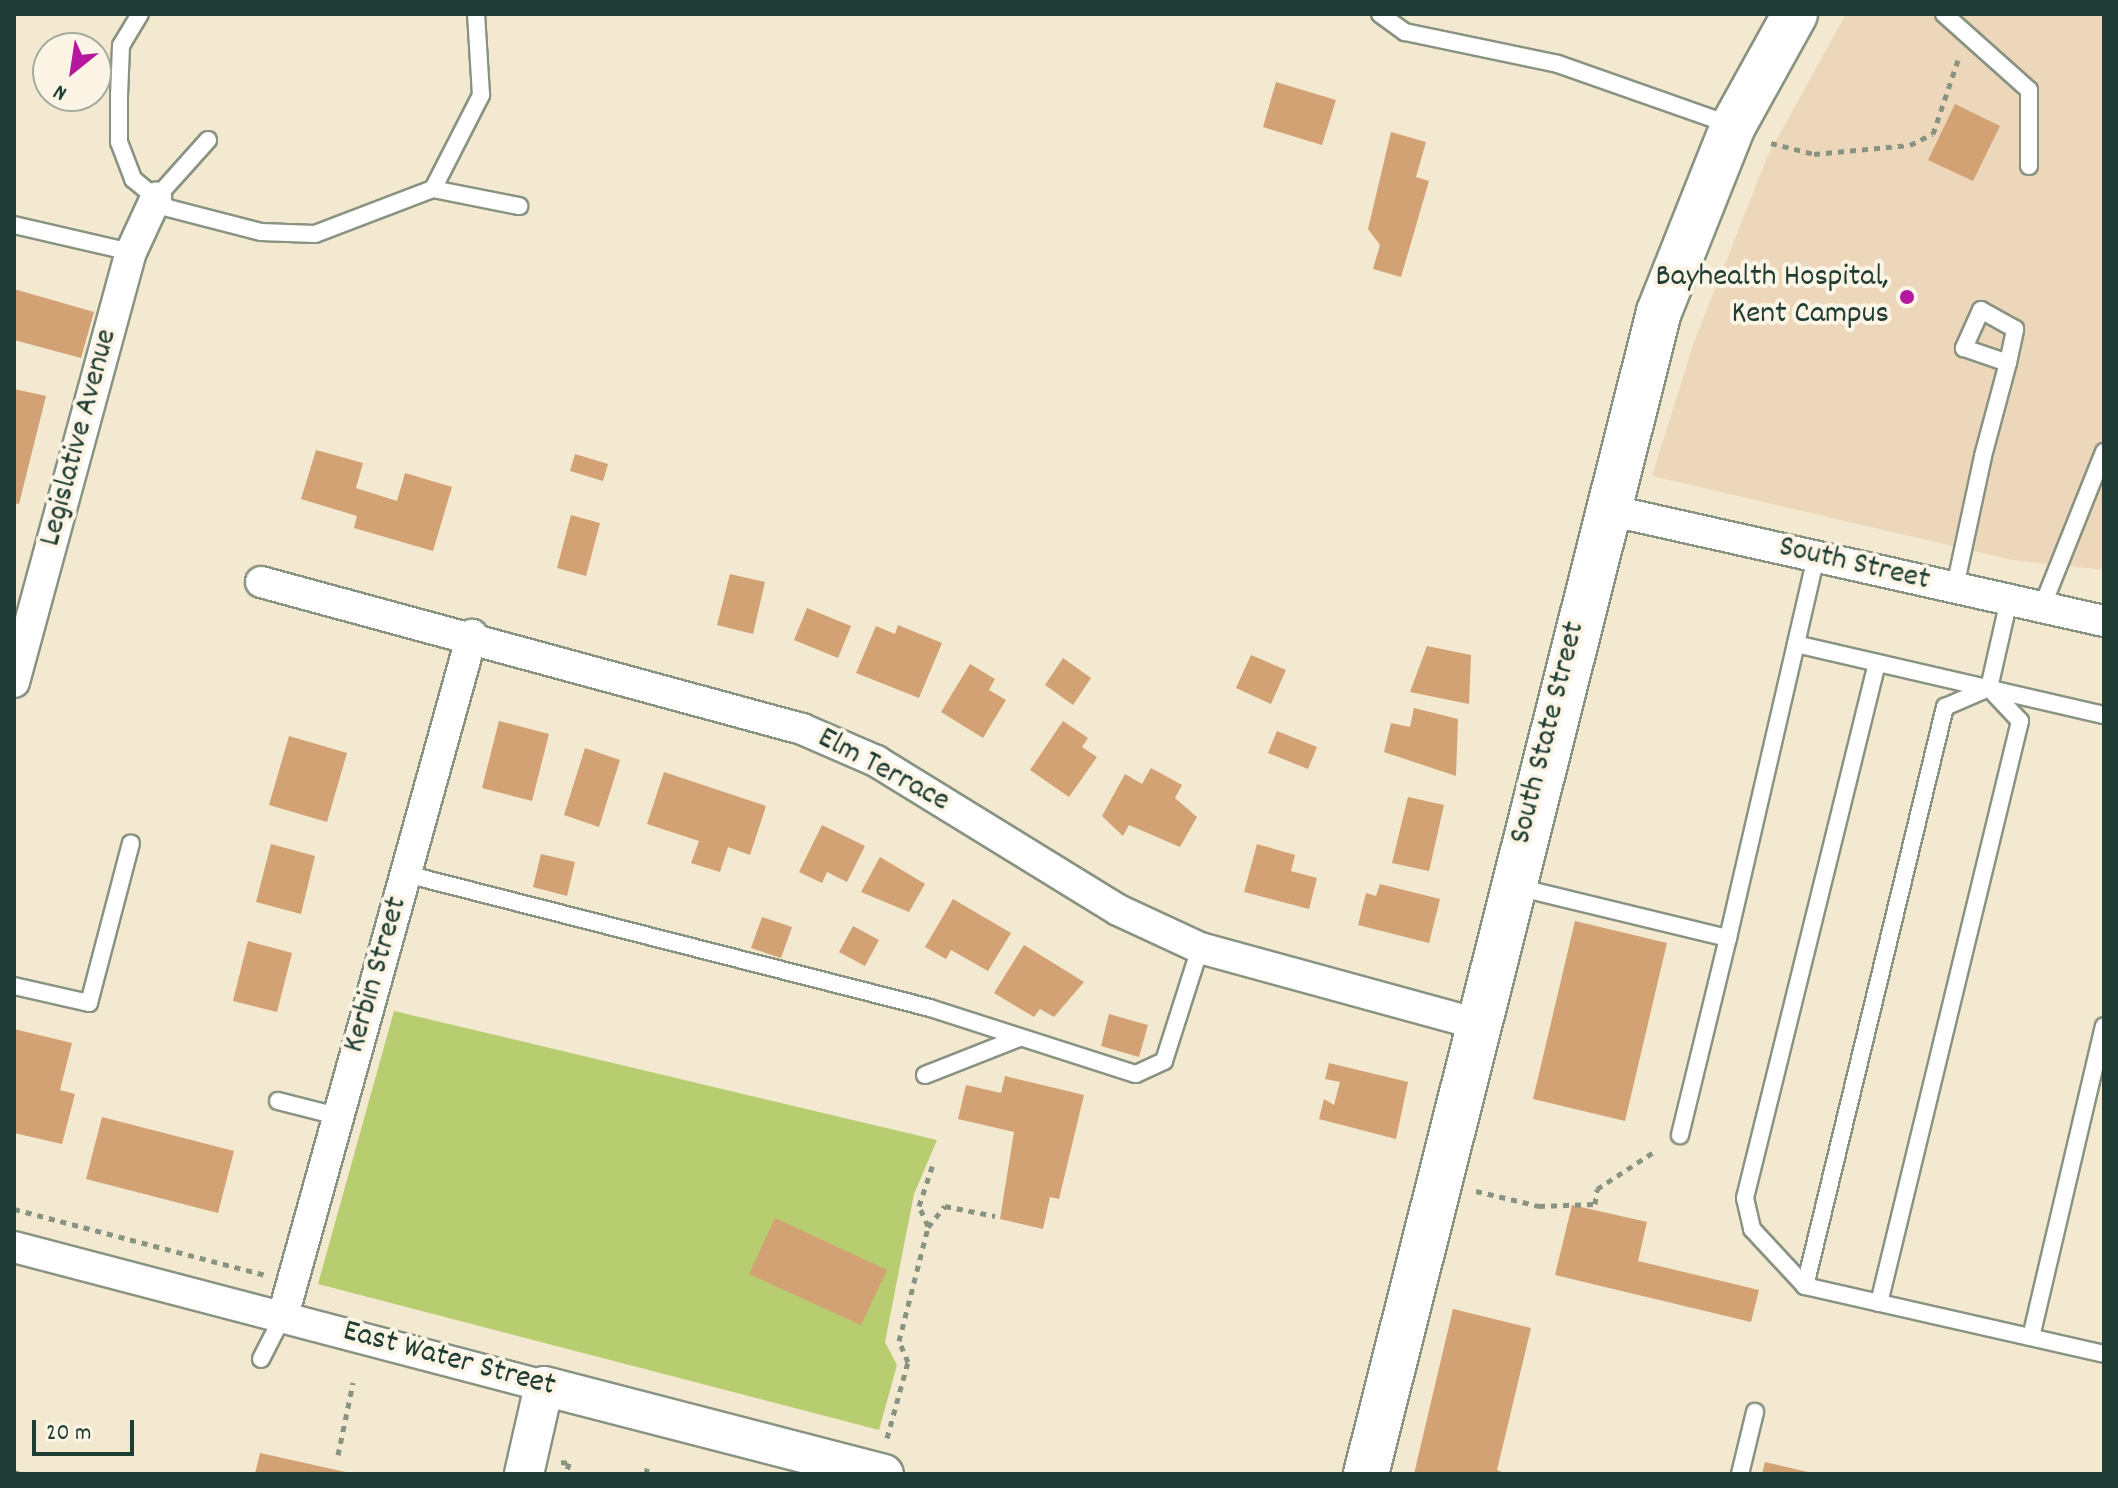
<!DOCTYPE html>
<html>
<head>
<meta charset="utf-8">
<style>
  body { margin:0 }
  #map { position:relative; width:2118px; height:1488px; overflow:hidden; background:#f3e9d0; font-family:Dekko,sans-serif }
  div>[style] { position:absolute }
  .built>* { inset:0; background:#edd7bb }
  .green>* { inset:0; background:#b8cc70 }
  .building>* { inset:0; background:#d2a274 }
  .path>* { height:5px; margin-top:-2.5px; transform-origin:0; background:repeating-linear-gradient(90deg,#899382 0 6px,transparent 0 12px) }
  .roads { filter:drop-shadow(2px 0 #899382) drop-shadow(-2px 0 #899382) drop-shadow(0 2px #899382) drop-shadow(0 -2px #899382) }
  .service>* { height:16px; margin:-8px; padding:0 8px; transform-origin:8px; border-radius:8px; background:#fff }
  .minor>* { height:30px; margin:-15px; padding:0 15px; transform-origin:15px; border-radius:15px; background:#fff }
  .tertiary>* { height:38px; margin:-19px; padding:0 19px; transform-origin:19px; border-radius:19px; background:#fff }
  .primary>* { height:44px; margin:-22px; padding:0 22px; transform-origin:22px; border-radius:22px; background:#fff }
  .dots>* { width:22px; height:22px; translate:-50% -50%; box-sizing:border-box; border:4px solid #fcf5e5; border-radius:50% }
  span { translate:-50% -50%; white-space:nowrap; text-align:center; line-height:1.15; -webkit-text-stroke:8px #fcf5e5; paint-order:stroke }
  .poi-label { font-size:32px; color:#1f3d34 }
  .right { translate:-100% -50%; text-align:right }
  .street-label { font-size:32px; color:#1f3d34 }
  .frame { position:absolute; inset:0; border:16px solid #1f3d34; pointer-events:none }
  .north { position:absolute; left:32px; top:32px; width:80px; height:80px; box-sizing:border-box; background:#fcf5e5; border:2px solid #a4ab9e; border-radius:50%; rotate:210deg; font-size:22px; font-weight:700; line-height:32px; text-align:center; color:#1f3d34 }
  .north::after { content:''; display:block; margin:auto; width:28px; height:36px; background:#b5179e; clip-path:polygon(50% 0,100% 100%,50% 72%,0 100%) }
  .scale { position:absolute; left:32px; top:1420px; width:102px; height:36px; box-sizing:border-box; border:4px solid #1f3d34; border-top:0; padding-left:10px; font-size:24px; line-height:28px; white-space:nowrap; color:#1f3d34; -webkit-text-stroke:6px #fcf5e5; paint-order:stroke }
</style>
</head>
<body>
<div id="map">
  <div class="built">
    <div style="clip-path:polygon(1846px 14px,2104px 14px,2104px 570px,2012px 560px,1652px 476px,1693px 345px,1768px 155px)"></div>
  </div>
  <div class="green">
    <div style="clip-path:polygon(394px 1011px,937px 1140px,914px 1194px,885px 1342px,897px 1365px,879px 1430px,318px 1284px)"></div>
  </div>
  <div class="building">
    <div style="clip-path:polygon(1276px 82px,1336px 100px,1322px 145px,1263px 127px)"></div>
    <div style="clip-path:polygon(1955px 104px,2000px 126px,1973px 181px,1928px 160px)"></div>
    <div style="clip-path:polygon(1391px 132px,1426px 142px,1416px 177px,1429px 181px,1401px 277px,1373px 269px,1380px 245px,1368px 229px)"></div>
    <div style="clip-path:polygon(14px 289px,94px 312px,81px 358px,14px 340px)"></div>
    <div style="clip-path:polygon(14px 389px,46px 396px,19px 504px,14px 503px)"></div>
    <div style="clip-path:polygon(316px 450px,363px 463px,356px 488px,397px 501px,405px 473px,452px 487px,433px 551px,354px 528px,357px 516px,301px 499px)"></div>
    <div style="clip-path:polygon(575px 454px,608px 464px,603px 481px,570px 471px)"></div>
    <div style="clip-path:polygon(571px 515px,600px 523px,586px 576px,557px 568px)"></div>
    <div style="clip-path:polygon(730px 574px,765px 582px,753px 634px,717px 625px)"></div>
    <div style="clip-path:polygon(807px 608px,851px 626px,838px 658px,794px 640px)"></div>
    <div style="clip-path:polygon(898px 625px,942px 643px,919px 698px,856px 673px,876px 626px,895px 634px)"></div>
    <div style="clip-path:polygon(1427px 646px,1471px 655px,1469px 704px,1410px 692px)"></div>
    <div style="clip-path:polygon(1251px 655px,1286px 670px,1271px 704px,1236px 688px)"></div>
    <div style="clip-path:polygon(1063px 658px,1091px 678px,1073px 705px,1045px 685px)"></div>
    <div style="clip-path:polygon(970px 664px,995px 679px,989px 690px,1006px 700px,983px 738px,941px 712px)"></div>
    <div style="clip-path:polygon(1414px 708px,1458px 719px,1456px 776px,1384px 752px,1391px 723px,1410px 727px)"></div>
    <div style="clip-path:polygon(499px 721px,549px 734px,532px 801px,482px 788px)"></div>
    <div style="clip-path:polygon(1063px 721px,1088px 738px,1082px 747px,1097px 757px,1069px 797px,1030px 770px)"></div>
    <div style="clip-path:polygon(1277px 731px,1317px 747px,1308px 769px,1268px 753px)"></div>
    <div style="clip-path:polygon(289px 736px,347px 753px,327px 822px,269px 805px)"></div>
    <div style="clip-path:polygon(585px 748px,620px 760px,599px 827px,564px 815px)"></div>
    <div style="clip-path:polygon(1151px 768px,1182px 785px,1175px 798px,1197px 817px,1180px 847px,1129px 825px,1123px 836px,1102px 816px,1125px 774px,1142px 784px)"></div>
    <div style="clip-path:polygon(664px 772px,766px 806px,750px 855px,728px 847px,720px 872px,691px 863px,699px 841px,647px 824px)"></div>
    <div style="clip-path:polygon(1408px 797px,1444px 805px,1429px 871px,1392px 863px)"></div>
    <div style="clip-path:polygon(822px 825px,865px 846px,847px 882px,827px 872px,822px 883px,799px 872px)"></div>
    <div style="clip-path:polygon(271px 844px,315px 856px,301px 914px,256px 902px)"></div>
    <div style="clip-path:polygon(1257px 844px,1295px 855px,1291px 871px,1317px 878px,1309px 909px,1244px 892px)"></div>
    <div style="clip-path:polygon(541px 854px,575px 862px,567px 896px,533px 887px)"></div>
    <div style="clip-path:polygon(880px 857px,925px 884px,909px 912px,861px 892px)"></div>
    <div style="clip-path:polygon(1380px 884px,1440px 899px,1429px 943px,1358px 925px,1366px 893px,1376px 896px)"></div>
    <div style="clip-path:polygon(953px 899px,1011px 933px,988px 971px,951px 950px,946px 959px,925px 947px)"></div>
    <div style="clip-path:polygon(762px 917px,792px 927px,781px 958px,751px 948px)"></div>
    <div style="clip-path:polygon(1575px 921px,1667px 943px,1625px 1121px,1533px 1099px)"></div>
    <div style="clip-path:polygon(853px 926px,879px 940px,865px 966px,839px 952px)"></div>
    <div style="clip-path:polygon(248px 941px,292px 953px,277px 1012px,233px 1001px)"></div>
    <div style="clip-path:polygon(1024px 945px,1084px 982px,1054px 1017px,1040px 1009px,1034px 1017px,994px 993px)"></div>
    <div style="clip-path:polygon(1109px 1014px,1148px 1025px,1139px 1057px,1101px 1046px)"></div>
    <div style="clip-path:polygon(14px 1029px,72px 1043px,60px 1090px,75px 1094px,62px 1144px,14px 1133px)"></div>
    <div style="clip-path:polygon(1329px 1063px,1408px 1082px,1396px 1139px,1319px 1119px,1324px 1099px,1334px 1105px,1340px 1082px,1325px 1079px)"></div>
    <div style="clip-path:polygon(1005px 1076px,1084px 1095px,1059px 1199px,1050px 1197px,1043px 1229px,1000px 1219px,1014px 1132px,958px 1119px,966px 1085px,1001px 1093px)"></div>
    <div style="clip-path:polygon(102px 1117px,234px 1151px,218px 1213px,86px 1179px)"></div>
    <div style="clip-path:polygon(1572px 1205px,1647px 1222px,1638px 1261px,1759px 1290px,1751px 1322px,1555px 1275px)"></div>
    <div style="clip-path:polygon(775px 1218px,887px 1270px,861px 1325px,749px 1274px)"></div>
    <div style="clip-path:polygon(1453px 1309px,1531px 1328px,1497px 1470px,1507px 1474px,1414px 1474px)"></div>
    <div style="clip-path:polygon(260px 1453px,350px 1473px,350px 1474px,255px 1474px)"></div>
    <div style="clip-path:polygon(1765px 1462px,1812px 1473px,1812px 1474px,1762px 1474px)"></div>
  </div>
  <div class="path">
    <div style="left:1771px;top:143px;width:44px;rotate:14.3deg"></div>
    <div style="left:1814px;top:154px;width:96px;rotate:-5.4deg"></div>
    <div style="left:1910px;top:145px;width:25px;rotate:-26deg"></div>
    <div style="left:1933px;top:134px;width:78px;rotate:-71.3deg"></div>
    <div style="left:1476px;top:1191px;width:65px;rotate:13.4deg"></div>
    <div style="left:1539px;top:1206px;width:56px;rotate:-2deg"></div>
    <div style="left:1595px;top:1204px;width:15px;rotate:-82deg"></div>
    <div style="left:1597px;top:1189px;width:69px;rotate:-33.2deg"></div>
    <div style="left:14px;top:1209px;width:260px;rotate:14.7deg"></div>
    <div style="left:928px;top:1226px;width:22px;rotate:-114deg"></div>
    <div style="left:919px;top:1206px;width:47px;rotate:-71.6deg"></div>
    <div style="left:887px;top:1438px;width:79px;rotate:-74.6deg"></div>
    <div style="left:908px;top:1362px;width:23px;rotate:-113deg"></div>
    <div style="left:899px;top:1341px;width:118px;rotate:-75.7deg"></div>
    <div style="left:928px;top:1227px;width:27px;rotate:-51deg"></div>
    <div style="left:945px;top:1206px;width:51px;rotate:11.3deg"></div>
    <div style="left:338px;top:1455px;width:74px;rotate:-78.2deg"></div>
    <div style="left:561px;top:1462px;width:8px;rotate:7deg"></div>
    <div style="left:569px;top:1463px;width:11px;rotate:105deg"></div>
    <div style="left:14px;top:1472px;width:6px;rotate:18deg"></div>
    <div style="left:646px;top:1474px;width:9px;rotate:-77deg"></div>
  </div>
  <div class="roads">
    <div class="service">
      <div style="left:140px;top:14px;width:37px;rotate:121deg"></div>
      <div style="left:121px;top:46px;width:49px;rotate:92.3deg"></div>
      <div style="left:119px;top:95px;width:47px;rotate:90deg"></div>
      <div style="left:119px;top:142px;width:40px;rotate:69deg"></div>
      <div style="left:133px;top:179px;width:45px;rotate:39.6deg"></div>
      <div style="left:168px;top:208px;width:96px;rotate:14.5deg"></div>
      <div style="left:261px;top:232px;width:54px;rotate:2.1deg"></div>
      <div style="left:315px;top:234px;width:126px;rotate:-20.9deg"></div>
      <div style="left:433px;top:189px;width:106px;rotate:-62.9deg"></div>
      <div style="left:481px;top:95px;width:81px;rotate:-93.5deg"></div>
      <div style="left:1380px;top:14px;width:31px;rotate:36deg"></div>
      <div style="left:1405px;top:32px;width:156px;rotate:11.8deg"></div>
      <div style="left:1558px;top:64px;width:183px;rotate:19.4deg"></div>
      <div style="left:1944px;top:14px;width:114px;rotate:41.8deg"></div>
      <div style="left:2029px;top:90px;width:76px;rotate:90deg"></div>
      <div style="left:433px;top:189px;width:88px;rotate:11.2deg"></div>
      <div style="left:156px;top:198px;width:78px;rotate:-48.1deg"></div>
      <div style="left:14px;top:225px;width:120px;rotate:13deg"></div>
      <div style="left:1955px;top:587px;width:134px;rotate:-77.9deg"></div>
      <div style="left:1983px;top:456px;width:96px;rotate:-75deg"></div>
      <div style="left:2008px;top:363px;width:35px;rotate:-78deg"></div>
      <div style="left:2015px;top:329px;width:39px;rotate:-151deg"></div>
      <div style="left:1981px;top:310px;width:42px;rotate:114.1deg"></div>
      <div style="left:1964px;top:348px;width:46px;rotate:18.8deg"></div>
      <div style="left:2042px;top:607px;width:167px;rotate:-68.2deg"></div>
      <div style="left:1796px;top:644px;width:316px;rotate:13deg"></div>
      <div style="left:1877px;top:663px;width:551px;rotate:103.86deg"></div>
      <div style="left:1745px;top:1198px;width:32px;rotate:77deg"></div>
      <div style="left:1752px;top:1229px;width:78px;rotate:47.1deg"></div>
      <div style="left:1805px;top:1286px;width:307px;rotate:12.8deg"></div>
      <div style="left:1989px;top:688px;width:90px;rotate:-77.2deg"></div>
      <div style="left:406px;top:874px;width:541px;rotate:14.34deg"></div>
      <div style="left:930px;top:1008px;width:216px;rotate:17.8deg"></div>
      <div style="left:1136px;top:1074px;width:31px;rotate:-25deg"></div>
      <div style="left:1164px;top:1061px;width:119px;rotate:-72.3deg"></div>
      <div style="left:1517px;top:887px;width:217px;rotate:13.6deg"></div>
      <div style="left:1728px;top:938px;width:203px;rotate:103.7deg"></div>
      <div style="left:1728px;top:938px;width:391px;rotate:-77deg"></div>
      <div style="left:14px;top:986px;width:77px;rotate:12.8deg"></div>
      <div style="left:89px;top:1003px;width:165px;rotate:-75.3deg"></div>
      <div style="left:925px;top:1075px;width:101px;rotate:-21.5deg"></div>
      <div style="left:278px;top:1101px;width:61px;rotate:14.3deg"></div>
      <div style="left:1805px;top:1286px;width:596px;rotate:-76.41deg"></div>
      <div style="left:1945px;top:707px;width:48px;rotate:-23.4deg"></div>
      <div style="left:1879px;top:1303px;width:599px;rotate:-76.38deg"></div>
      <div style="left:2020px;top:721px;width:45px;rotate:-133.2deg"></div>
      <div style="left:2031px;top:1337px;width:319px;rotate:-76.8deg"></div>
      <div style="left:261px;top:1359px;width:48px;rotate:-62.9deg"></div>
      <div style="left:1740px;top:1474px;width:64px;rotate:-76.4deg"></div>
    </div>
    <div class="minor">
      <div style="left:1604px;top:509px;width:512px;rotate:12.63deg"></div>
      <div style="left:261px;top:582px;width:561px;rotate:15.2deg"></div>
      <div style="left:802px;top:729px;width:81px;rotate:23.4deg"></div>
      <div style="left:876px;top:761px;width:284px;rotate:31.6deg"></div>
      <div style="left:1118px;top:910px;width:90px;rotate:24.9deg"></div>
      <div style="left:1200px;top:948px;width:288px;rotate:15.3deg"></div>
      <div style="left:14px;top:682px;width:446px;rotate:-74.8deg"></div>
      <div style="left:131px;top:252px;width:60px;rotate:-65.2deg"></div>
      <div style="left:14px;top:1247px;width:548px;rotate:14.7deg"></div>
      <div style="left:283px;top:1316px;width:707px;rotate:-74.49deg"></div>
    </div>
    <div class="tertiary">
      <div style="left:524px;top:1474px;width:90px;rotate:-77.2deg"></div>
      <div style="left:544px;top:1386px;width:351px;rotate:14.5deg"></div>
    </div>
    <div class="primary">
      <div style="left:1366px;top:1474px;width:1198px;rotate:-75.85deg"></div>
      <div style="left:1659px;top:312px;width:200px;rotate:-68.3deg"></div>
      <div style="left:1733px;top:126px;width:128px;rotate:-61deg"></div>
    </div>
  </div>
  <div class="dots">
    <div style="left:1907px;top:297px;background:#b5179e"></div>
  </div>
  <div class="poi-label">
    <span class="right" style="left:1889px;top:297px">Bayhealth Hospital,<br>Kent Campus</span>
  </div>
  <div class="street-label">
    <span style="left:80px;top:438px;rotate:-75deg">Legislative Avenue</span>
    <span style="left:1854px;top:565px;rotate:13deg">South Street</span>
    <span style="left:1549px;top:733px;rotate:-76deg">South State Street</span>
    <span style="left:883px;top:771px;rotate:28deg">Elm Terrace</span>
    <span style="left:377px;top:975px;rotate:-74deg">Kerbin Street</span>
    <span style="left:449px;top:1360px;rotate:15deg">East Water Street</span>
  </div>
  <div class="frame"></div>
  <div class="north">N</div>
  <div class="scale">20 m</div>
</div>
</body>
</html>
